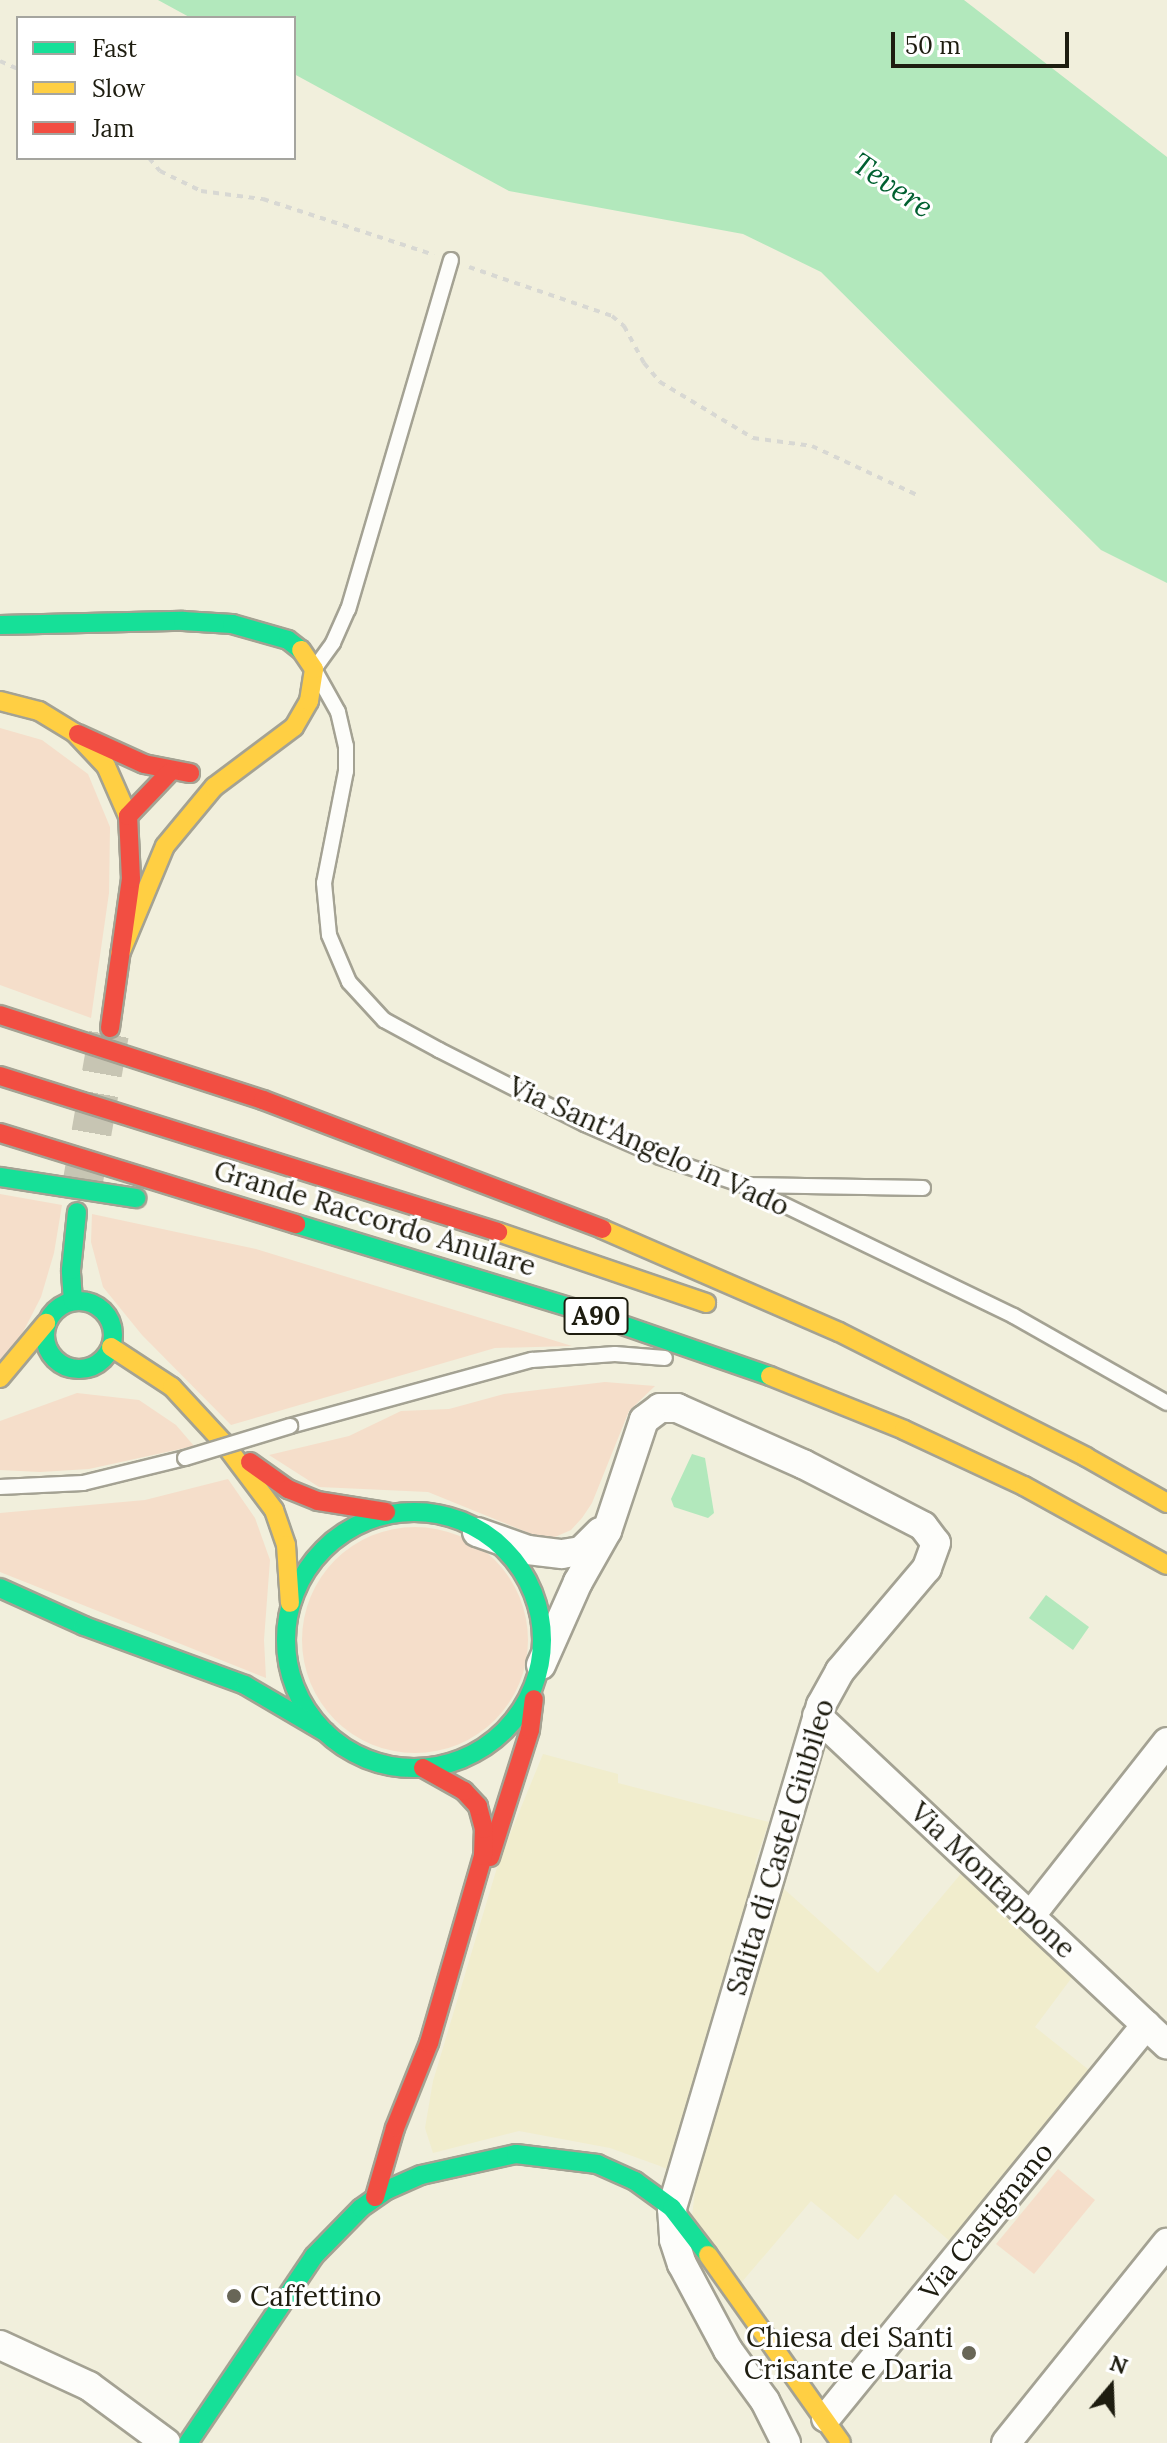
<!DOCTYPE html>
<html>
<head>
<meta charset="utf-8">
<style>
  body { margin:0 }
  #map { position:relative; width:1167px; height:2443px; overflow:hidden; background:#f1efdc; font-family:Lora,serif }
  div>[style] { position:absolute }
  .built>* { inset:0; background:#f1edcd }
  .green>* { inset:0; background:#f5deca }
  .round { border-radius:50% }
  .water>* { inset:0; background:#b2e8bc }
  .secondary-tunnel>* { height:40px; margin-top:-20px; transform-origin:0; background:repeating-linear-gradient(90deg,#c7c5b3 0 40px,transparent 0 60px) }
  .path>* { height:4px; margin-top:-2px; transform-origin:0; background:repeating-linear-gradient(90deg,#d8d8d3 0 6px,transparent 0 12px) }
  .roads { filter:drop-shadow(2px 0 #a4a293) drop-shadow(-2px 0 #a4a293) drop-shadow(0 2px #a4a293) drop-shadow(0 -2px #a4a293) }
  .lane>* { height:14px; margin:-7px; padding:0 7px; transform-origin:7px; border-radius:7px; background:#fdfdfa }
  .street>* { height:28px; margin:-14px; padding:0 14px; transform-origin:14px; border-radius:14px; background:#fdfdfa }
  .fast>* { height:18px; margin:-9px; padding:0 9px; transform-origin:9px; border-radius:9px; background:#16e098 }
  .fast>.ring { margin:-9px; padding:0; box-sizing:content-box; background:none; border:18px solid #16e098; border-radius:50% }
  .slow>* { height:18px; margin:-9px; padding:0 9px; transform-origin:9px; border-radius:9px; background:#ffcf43 }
  .jam>* { height:18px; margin:-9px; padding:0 9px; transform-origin:9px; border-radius:9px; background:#f24e42 }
  .bridges { filter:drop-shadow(2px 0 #a4a293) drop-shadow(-2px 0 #a4a293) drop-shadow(0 2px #a4a293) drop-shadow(0 -2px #a4a293) }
  .lane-bridge>* { height:14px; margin:-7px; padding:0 7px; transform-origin:7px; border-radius:7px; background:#fdfdfa }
  .dots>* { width:22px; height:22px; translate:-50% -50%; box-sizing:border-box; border:4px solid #fff; border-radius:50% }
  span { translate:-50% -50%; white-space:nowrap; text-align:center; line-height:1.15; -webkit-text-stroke:6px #fff; paint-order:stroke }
  .shield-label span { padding:2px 6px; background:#fff; border:2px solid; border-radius:6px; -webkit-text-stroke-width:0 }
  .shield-label { font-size:26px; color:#1e1d10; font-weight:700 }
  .street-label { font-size:28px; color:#1e1d10 }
  .poi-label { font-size:28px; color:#1e1d10 }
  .left { translate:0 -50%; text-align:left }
  .right { translate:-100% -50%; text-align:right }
  .water-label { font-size:30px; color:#006030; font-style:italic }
  .legend { position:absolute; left:16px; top:16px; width:280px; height:144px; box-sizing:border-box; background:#fff; border:2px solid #a5a59f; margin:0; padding:10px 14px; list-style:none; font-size:24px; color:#1e1d10 }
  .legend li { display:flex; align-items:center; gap:16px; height:40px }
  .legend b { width:40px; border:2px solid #a5a59f }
  .north { position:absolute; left:1071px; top:2347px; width:80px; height:80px; -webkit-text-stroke:6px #fff; paint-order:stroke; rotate:19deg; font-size:22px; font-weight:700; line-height:32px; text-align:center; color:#1e1d10 }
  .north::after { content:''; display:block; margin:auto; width:28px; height:36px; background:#1e1d10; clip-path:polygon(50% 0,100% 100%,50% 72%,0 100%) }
  .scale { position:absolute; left:891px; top:32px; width:178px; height:36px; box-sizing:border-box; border:4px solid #1e1d10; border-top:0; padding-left:10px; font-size:24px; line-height:28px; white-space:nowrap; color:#1e1d10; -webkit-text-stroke:6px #fff; paint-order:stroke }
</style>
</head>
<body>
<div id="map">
  <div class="built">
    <div style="clip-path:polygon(543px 1754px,618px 1774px,618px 1783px,769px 1822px,755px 1863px,878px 1973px,964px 1870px,1073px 1976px,1035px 2027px,1089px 2070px,952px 2243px,895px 2194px,858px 2240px,811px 2201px,741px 2283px,692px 2216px,696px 2183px,660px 2166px,610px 2148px,519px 2131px,433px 2153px,425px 2128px,433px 2081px,499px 1861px)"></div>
  </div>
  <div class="green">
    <div style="clip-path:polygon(0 728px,42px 740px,88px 774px,110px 827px,109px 893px,91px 1018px,0 985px)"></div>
    <div style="clip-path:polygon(0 1194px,62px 1205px,54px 1253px,41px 1297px,21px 1336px,0 1365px)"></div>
    <div style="clip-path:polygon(92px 1214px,256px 1249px,572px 1346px,495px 1348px,231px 1425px,142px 1335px,103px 1287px,91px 1242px)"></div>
    <div style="clip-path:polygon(605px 1382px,655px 1386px,629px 1411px,592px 1503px,582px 1518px,571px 1530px,555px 1537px,534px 1535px,428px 1492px,319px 1487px,269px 1455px,349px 1436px,401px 1411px,449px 1409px,504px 1394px)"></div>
    <div style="clip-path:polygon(77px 1393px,139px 1400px,176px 1425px,194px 1446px,89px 1469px,40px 1472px,0 1470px,0 1421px)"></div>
    <div style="clip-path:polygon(228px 1479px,255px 1518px,270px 1560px,264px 1640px,266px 1678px,0 1572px,0 1513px,145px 1500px)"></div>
    <div class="round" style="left:302px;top:1527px;width:226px;height:226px"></div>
    <div style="clip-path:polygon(1058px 2169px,1095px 2200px,1034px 2274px,996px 2244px)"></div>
  </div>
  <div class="water">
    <div style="clip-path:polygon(158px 0,964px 0,1167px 157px,1167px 583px,1101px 550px,821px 272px,743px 234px,509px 191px,294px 74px,294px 18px,191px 18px)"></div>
    <div style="clip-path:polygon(692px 1454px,705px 1458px,714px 1513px,708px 1518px,674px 1507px,671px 1499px)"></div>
    <div style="clip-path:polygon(1046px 1595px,1089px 1627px,1073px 1650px,1029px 1618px)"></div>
  </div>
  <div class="secondary-tunnel">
    <div style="left:81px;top:1192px;width:167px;rotate:-80deg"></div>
  </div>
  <div class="path">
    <div style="left:0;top:61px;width:20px;rotate:24deg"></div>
    <div style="left:149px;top:158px;width:17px;rotate:50deg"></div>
    <div style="left:160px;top:171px;width:46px;rotate:26deg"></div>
    <div style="left:201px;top:191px;width:63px;rotate:7.4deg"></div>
    <div style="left:263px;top:199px;width:180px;rotate:18.1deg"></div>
    <div style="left:469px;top:267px;width:151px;rotate:18.9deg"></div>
    <div style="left:612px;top:316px;width:16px;rotate:40deg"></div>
    <div style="left:624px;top:326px;width:42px;rotate:61.6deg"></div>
    <div style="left:644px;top:363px;width:25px;rotate:50deg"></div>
    <div style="left:660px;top:382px;width:109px;rotate:31.1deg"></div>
    <div style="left:753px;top:438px;width:60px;rotate:7.7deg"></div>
    <div style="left:812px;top:446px;width:118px;rotate:25deg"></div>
  </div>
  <div class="roads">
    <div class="lane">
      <div style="left:451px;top:260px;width:364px;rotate:106.4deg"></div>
      <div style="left:348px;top:609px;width:37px;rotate:114deg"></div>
      <div style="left:333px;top:643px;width:32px;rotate:126deg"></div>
      <div style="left:314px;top:669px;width:49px;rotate:60.8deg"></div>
      <div style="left:338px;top:712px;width:35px;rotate:77deg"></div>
      <div style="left:346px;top:746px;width:25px;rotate:90deg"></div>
      <div style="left:346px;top:771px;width:114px;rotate:101.1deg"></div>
      <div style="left:324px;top:883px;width:52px;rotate:84.5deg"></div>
      <div style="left:329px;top:935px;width:51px;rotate:66.9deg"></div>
      <div style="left:349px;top:982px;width:52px;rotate:47.4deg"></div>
      <div style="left:384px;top:1020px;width:63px;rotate:28.6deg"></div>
      <div style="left:439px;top:1050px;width:164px;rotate:26.9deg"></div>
      <div style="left:585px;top:1124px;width:82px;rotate:23.7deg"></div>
      <div style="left:660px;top:1157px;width:88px;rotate:18.6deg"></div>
      <div style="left:743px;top:1185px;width:301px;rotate:25.8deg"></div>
      <div style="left:1014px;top:1316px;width:176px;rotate:29.6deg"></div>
      <div style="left:747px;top:1185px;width:176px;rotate:1deg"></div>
      <div style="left:290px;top:1426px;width:251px;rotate:-15.3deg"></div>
      <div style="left:532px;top:1360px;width:83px;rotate:-4.1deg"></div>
      <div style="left:615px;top:1354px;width:50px;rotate:4.6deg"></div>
      <div style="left:0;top:1487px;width:83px;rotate:-2.8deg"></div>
      <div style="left:83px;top:1483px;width:105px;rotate:-13.8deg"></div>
    </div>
    <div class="street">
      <div style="left:477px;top:1532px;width:54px;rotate:19.4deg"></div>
      <div style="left:528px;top:1550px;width:34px;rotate:7deg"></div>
      <div style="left:562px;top:1554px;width:19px;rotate:-9deg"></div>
      <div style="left:581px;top:1551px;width:27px;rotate:-45deg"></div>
      <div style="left:541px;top:1665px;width:91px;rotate:-66deg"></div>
      <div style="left:578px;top:1582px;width:59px;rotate:-60.4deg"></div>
      <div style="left:607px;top:1531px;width:117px;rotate:-71.6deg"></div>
      <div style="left:644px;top:1420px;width:20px;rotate:-37deg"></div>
      <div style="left:660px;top:1408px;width:17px"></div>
      <div style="left:677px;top:1408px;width:138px;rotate:24deg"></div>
      <div style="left:803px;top:1464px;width:135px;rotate:27.3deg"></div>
      <div style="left:923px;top:1526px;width:21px;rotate:53deg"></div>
      <div style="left:936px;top:1543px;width:27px;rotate:110deg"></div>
      <div style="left:927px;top:1568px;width:135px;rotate:130.2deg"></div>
      <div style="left:840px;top:1671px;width:39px;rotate:119deg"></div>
      <div style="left:821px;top:1705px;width:525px;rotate:106.5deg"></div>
      <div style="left:672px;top:2208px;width:32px;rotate:86deg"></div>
      <div style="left:674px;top:2240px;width:25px;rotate:72deg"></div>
      <div style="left:682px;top:2264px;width:98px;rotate:61.9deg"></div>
      <div style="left:728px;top:2350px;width:63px;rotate:54deg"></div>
      <div style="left:765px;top:2401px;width:47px;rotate:63.4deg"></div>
      <div style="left:817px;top:1716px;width:480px;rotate:43.2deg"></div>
      <div style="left:1031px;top:1915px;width:220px;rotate:-51.8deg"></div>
      <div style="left:0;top:2345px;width:98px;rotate:24.7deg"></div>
      <div style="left:89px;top:2386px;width:96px;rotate:36.5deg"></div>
      <div style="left:826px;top:2418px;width:507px;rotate:-50.85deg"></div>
      <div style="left:1006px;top:2443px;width:257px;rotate:-51.2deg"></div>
    </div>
    <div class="fast">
      <div style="left:0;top:625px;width:183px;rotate:-1.3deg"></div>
      <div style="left:183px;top:621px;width:49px;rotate:3.5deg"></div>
      <div style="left:232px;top:624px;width:58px;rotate:15.9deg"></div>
      <div style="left:288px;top:640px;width:16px;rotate:38deg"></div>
      <div style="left:0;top:1177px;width:138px;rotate:8.8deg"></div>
      <div style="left:296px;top:1224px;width:299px;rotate:16.9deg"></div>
      <div style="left:582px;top:1311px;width:199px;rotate:19.1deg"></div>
      <div class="ring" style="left:45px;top:1301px;width:50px;height:50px"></div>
      <div style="left:73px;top:1301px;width:31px;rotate:-94deg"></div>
      <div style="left:71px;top:1270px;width:58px;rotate:-84.1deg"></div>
      <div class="ring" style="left:286px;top:1512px;width:238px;height:238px"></div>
      <div style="left:0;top:1588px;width:92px;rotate:24.3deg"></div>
      <div style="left:84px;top:1626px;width:171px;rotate:20.1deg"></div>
      <div style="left:245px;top:1685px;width:93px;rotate:30.4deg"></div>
      <div style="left:188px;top:2443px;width:225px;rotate:-56deg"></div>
      <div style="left:314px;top:2256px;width:67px;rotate:-45.6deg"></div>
      <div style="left:361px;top:2208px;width:32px;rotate:-35deg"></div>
      <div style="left:387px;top:2190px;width:37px;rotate:-24deg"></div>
      <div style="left:421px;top:2175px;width:97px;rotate:-12.5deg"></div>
      <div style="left:516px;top:2154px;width:82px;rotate:7deg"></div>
      <div style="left:597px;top:2164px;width:42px;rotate:24.1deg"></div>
      <div style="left:635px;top:2181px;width:46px;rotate:36.1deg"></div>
      <div style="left:672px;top:2208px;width:59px;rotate:52.5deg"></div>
    </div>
    <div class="slow">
      <div style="left:0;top:701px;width:40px;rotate:14.4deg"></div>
      <div style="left:39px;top:711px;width:42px;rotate:31.4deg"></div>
      <div style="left:75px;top:733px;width:45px;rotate:46.8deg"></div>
      <div style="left:106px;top:766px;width:55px;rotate:66.3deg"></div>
      <div style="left:120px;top:954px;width:117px;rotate:-67.4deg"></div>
      <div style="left:165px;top:846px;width:77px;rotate:-50.3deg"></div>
      <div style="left:214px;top:787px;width:100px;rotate:-36.9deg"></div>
      <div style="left:294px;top:727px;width:30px;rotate:-60deg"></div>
      <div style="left:309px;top:701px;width:32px;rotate:-81deg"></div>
      <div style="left:314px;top:669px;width:23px;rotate:-124deg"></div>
      <div style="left:602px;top:1229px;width:258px;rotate:23.5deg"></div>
      <div style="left:839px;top:1332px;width:277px;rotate:26.8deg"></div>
      <div style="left:1086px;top:1457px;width:93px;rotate:29.6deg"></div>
      <div style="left:498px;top:1232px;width:220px;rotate:18.8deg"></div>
      <div style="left:111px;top:1347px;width:73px;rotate:33.3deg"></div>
      <div style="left:172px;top:1387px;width:75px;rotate:47.2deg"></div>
      <div style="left:223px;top:1442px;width:85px;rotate:53.1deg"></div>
      <div style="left:274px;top:1510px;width:37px;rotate:71deg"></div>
      <div style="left:286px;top:1545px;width:58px;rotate:86.1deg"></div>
      <div style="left:770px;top:1376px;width:144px;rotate:21.9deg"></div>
      <div style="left:904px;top:1430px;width:132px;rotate:25deg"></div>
      <div style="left:1024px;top:1486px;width:163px;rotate:28.9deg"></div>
      <div style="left:0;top:1378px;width:72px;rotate:-50.1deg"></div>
      <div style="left:708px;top:2255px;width:230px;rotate:54.7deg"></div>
    </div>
    <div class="jam">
      <div style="left:78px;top:734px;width:72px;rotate:24.4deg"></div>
      <div style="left:144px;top:764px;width:47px;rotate:11.1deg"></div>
      <div style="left:0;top:1015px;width:276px;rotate:17.9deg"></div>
      <div style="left:263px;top:1100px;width:363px;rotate:20.8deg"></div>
      <div style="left:110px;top:1028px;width:150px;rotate:-82deg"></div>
      <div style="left:131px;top:879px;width:63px;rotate:-92.7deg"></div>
      <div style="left:128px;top:816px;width:61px;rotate:-46.3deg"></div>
      <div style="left:0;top:1076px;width:522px;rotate:17.39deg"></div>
      <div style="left:0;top:1133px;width:310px;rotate:17.1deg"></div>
      <div style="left:250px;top:1462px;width:47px;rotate:35.4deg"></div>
      <div style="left:288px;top:1489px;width:32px;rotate:22deg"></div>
      <div style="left:318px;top:1501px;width:69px;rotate:9.2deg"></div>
      <div style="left:490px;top:1857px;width:133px;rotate:-72.5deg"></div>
      <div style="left:530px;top:1730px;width:31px;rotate:-83deg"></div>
      <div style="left:375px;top:2197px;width:72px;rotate:-73.8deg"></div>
      <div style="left:395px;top:2128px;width:92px;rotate:-68.2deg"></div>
      <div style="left:429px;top:2043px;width:195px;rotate:-73.9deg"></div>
      <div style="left:483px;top:1856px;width:27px;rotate:-88deg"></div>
      <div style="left:484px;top:1829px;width:24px;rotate:-105deg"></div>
      <div style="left:478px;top:1806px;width:21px;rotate:-133deg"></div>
      <div style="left:464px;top:1791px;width:47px;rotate:-150.7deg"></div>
    </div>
  </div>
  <div class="bridges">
    <div class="lane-bridge">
      <div style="left:185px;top:1458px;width:110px;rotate:-16.9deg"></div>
    </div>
  </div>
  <div class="dots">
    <div style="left:234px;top:2296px;background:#686657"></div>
    <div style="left:969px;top:2353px;background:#686657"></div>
  </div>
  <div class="shield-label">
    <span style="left:596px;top:1316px">A90</span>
  </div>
  <div class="street-label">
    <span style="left:649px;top:1146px;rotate:24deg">Via Sant'Angelo in Vado</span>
    <span style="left:375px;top:1218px;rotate:17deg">Grande Raccordo Anulare</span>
    <span style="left:780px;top:1847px;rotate:-73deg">Salita di Castel Giubileo</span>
    <span style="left:993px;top:1880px;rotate:43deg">Via Montappone</span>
    <span style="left:986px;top:2221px;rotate:-51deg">Via Castignano</span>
  </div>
  <div class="poi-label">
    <span class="left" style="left:250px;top:2296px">Caffettino</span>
    <span class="right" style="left:953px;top:2353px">Chiesa dei Santi<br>Crisante e Daria</span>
  </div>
  <div class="water-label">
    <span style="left:893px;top:185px;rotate:34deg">Tevere</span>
  </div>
  <ul class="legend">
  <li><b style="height:10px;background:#16e098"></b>Fast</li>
  <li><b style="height:10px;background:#ffcf43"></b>Slow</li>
  <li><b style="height:10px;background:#f24e42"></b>Jam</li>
  </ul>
  <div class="north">N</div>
  <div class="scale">50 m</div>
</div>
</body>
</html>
